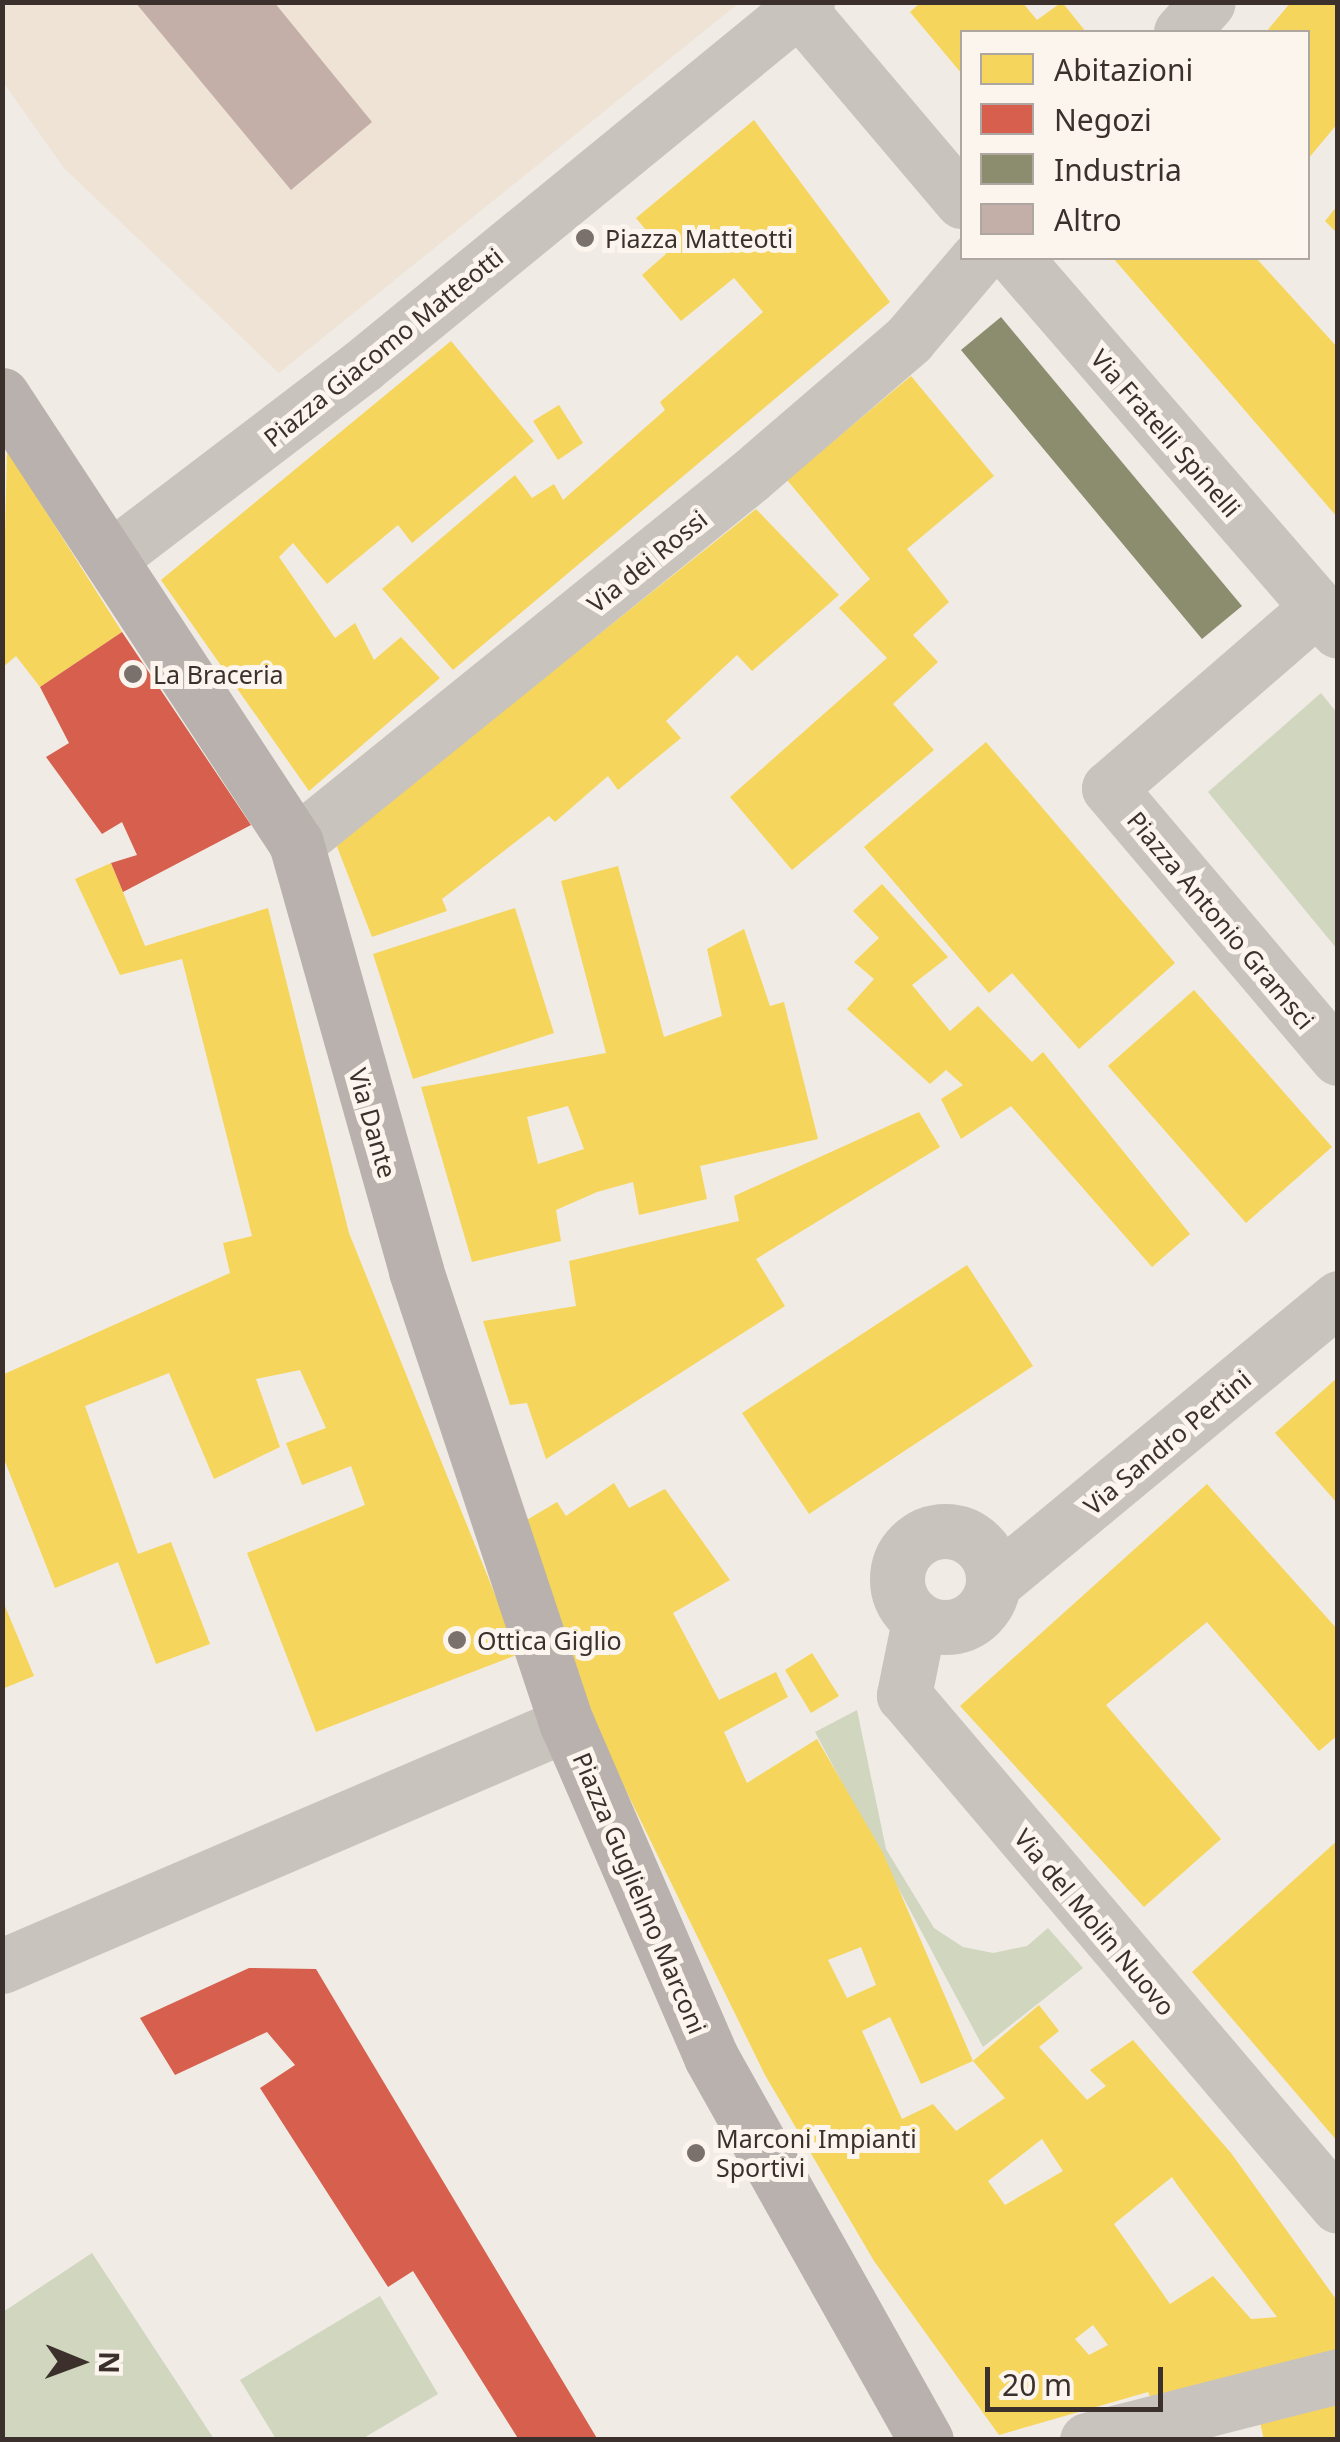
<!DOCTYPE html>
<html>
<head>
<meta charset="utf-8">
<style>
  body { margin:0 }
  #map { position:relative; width:1340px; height:2442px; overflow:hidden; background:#f0ebe5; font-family:"Noto Sans",sans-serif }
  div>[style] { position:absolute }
  .green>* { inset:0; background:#d1d6bf }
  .plaza>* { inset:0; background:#eee3d5 }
  .homes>* { inset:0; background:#f6d55c }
  .shops>* { inset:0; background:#d6604d }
  .industry>* { inset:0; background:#8c8c6e }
  .building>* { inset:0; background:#c3afa7 }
  .minor>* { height:55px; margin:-27.5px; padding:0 27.5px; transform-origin:27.5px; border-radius:27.5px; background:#c9c3be }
  .minor>.ring { margin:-27.5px; padding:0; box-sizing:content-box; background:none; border:55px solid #c9c3be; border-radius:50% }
  .major>* { height:55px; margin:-27.5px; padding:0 27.5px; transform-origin:27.5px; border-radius:27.5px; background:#b8b1ad }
  .dots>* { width:28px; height:28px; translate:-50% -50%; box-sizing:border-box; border:5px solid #fbf5ee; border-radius:50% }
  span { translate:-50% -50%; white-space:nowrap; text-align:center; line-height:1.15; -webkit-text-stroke:10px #fbf5ee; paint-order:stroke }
  .poi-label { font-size:25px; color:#3b302b }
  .left { translate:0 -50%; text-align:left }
  .street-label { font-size:25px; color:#3b302b }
  .frame { position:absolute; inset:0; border:5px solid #3b302b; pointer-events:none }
  .legend { position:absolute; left:960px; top:30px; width:350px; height:230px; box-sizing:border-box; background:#fbf5ee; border:2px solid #aea6a0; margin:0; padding:12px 18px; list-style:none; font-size:30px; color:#3b302b }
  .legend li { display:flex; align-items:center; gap:20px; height:50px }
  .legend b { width:50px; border:2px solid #aea6a0 }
  .north { position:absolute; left:30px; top:2312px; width:100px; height:100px; -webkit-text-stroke:8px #fbf5ee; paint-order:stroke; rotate:91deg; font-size:28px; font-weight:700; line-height:40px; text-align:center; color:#3b302b }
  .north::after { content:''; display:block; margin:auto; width:35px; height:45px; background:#3b302b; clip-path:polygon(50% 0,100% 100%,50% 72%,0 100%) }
  .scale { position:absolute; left:985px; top:2367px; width:178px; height:45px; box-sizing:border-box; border:5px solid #3b302b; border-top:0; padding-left:12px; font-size:30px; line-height:35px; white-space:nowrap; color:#3b302b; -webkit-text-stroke:8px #fbf5ee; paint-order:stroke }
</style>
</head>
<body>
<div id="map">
  <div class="green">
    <div style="clip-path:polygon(1321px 693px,1337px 713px,1337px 949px,1208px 792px)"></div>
    <div style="clip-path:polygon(857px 1710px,886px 1849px,934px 1928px,963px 1947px,993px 1953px,1027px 1946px,1048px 1928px,1083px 1968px,983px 2047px,815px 1732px)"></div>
    <div style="clip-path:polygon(92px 2253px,214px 2439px,3px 2439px,3px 2312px)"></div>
    <div style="clip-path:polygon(380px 2296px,438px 2394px,362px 2439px,276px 2439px,240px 2380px)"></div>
  </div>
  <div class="plaza">
    <div style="clip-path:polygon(2px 3px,739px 3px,279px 373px,64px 168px,3px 82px)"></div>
  </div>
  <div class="homes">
    <div style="clip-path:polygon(921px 2px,1022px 2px,1037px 20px,1062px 2px,1086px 32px,962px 32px,962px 74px,910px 12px)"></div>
    <div style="clip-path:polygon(1291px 2px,1338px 2px,1338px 123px,1308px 159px,1308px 32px,1266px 32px)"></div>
    <div style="clip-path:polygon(754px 120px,890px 302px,453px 670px,382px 589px,515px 475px,532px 498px,554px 484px,563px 500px,665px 410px,660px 402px,763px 312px,734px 278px,681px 321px,642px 275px,666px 254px,636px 218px)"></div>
    <div style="clip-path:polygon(1338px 205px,1338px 234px,1325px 221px)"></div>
    <div style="clip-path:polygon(1113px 258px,1256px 258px,1338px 348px,1338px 518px)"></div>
    <div style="clip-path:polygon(451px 341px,534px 441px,412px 543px,398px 525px,327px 584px,293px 543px,279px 557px,335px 638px,355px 623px,374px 660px,401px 637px,440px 678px,309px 791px,161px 580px)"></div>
    <div style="clip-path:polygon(911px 376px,994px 476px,907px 549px,949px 602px,913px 635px,938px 662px,893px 704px,934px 750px,792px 870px,730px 797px,887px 658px,839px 608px,870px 579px,787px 480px)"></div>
    <div style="clip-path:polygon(559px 405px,583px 443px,558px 460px,533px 421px)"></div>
    <div style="clip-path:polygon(7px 450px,122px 632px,40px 687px,16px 656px,2px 668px)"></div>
    <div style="clip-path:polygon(756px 509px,839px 595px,752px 671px,737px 655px,666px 721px,681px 738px,618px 790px,608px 776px,555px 822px,549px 816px,442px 899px,447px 911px,372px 937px,336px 844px)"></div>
    <div style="clip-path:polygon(986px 742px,1175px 963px,1079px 1049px,1012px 973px,989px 993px,864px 847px)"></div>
    <div style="clip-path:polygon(111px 863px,145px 946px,268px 908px,349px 1233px,519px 1654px,316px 1732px,247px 1553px,365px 1505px,351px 1466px,302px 1485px,286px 1443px,326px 1428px,300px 1370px,256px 1379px,280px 1447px,214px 1479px,169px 1373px,85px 1406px,138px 1554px,171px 1542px,210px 1644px,156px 1664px,118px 1562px,55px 1588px,2px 1454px,2px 1375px,230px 1273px,223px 1243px,252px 1236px,182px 959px,120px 975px,75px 879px)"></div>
    <div style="clip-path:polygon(evenodd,618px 866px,664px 1037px,722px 1016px,707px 949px,744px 929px,770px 1006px,784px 1002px,818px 1139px,700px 1166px,707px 1199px,639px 1215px,633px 1182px,597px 1192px,556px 1210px,561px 1241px,472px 1262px,421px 1087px,606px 1053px,561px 881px,618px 866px,568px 1106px,584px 1149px,538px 1164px,527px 1117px,568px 1106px)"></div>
    <div style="clip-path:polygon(882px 884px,948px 957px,912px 985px,950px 1031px,978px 1006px,1032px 1062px,1043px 1052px,1190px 1234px,1152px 1267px,1011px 1106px,961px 1139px,941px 1099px,963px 1085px,946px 1070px,930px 1084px,847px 1009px,874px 979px,854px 962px,879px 938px,853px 911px)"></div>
    <div style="clip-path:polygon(515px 908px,554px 1033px,413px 1079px,373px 954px)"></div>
    <div style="clip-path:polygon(1194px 990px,1332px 1147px,1246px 1223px,1108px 1066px)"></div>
    <div style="clip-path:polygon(919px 1112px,940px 1147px,756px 1259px,785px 1306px,546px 1459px,527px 1403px,510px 1405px,483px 1321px,576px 1306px,569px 1261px,739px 1221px,734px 1196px)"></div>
    <div style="clip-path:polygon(967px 1265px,1033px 1366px,809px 1514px,742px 1413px)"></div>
    <div style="clip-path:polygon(1338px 1377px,1338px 1504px,1275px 1433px)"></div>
    <div style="clip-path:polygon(evenodd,614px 1483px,629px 1508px,665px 1489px,730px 1580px,673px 1613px,719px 1700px,776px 1672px,788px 1697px,724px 1732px,747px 1783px,817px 1739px,883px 1853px,973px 2061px,921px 2084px,890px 2017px,862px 2031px,902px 2119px,933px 2104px,956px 2131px,1005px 2098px,973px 2061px,1039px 2005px,1059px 2031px,1039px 2047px,1087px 2100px,1106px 2086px,1090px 2070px,1133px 2040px,1231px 2153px,1338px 2302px,1338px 2356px,1153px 2404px,1148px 2392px,999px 2435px,874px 2261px,765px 2075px,613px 1764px,531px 1573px,520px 1524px,557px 1502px,566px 1516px,614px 1483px,861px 1947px,876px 1985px,847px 1998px,828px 1960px,861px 1947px,614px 1483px,1042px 2139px,1063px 2171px,1005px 2205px,988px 2181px,1042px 2139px,614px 1483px,1172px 2177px,1178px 2186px,1277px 2317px,1251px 2319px,1213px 2276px,1170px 2304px,1114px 2224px,1172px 2177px,614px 1483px,1093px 2325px,1108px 2345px,1089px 2355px,1075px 2339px,1093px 2325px)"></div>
    <div style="clip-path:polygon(1207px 1484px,1338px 1630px,1338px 1735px,1319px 1751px,1207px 1622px,1106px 1705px,1221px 1839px,1144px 1907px,960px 1706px)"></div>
    <div style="clip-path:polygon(2px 1599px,34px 1676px,2px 1689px)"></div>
    <div style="clip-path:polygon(812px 1653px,839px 1696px,811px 1713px,785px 1670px)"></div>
    <div style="clip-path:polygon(1338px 1840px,1338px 2142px,1192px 1972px)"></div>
    <div style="clip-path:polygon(1338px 2389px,1338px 2440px,1264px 2440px,1257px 2409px)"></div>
  </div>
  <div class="shops">
    <div style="clip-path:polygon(122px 632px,251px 825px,123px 892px,111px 863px,137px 855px,122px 822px,102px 834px,46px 757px,69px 743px,40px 687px)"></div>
    <div style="clip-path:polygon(249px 1968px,316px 1969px,598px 2440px,519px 2440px,413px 2271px,388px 2287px,260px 2088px,295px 2065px,267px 2032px,175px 2075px,140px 2018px)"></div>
  </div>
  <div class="industry">
    <div style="clip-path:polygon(1001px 317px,1242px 606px,1202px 639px,961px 350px)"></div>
  </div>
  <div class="building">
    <div style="clip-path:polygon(135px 2px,274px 2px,372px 122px,291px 190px)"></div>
  </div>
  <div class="minor">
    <div style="left:799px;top:9px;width:252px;rotate:49.7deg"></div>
    <div style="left:1181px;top:32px;width:40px;rotate:-48deg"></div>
    <div style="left:1015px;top:258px;width:493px;rotate:49.1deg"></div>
    <div style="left:114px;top:555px;width:312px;rotate:-37.3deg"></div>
    <div style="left:362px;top:366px;width:575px;rotate:-39.28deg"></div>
    <div style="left:1317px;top:608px;width:275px;rotate:139.1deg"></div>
    <div style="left:1109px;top:788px;width:354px;rotate:49.7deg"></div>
    <div style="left:296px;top:843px;width:584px;rotate:-38.95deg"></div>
    <div style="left:750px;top:476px;width:210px;rotate:-40.7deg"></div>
    <div style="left:909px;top:339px;width:106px;rotate:-49.6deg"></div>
    <div class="ring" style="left:897px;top:1531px;width:41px;height:41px"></div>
    <div style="left:994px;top:1583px;width:447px;rotate:-39.6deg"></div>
    <div style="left:919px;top:1621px;width:76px;rotate:101.5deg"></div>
    <div style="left:904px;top:1695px;width:670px;rotate:49.66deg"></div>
    <div style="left:2px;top:1966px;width:615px;rotate:-23.19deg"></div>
    <div style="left:1087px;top:2440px;width:259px;rotate:-14.3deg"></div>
  </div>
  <div class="major">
    <div style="left:2px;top:395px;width:536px;rotate:56.73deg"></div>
    <div style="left:296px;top:843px;width:445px;rotate:74.3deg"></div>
    <div style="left:416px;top:1271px;width:478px;rotate:71.6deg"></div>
    <div style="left:567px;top:1724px;width:363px;rotate:66.6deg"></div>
    <div style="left:711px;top:2057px;width:439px;rotate:60.7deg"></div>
  </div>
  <div class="dots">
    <div style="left:585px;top:238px;background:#7a716c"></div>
    <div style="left:133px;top:674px;background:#7a716c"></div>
    <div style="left:457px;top:1640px;background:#7a716c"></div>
    <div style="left:696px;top:2153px;background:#7a716c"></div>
  </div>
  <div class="poi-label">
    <span class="left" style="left:605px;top:238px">Piazza Matteotti</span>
    <span class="left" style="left:153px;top:674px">La Braceria</span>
    <span class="left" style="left:477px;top:1640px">Ottica Giglio</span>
    <span class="left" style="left:716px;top:2153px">Marconi Impianti<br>Sportivi</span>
  </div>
  <div class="street-label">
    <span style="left:383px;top:347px;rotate:-39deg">Piazza Giacomo Matteotti</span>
    <span style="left:1166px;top:433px;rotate:49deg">Via Fratelli Spinelli</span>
    <span style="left:647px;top:561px;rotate:-39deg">Via dei Rossi</span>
    <span style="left:1221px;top:920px;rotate:50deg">Piazza Antonio Gramsci</span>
    <span style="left:373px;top:1123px;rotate:74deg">Via Dante</span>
    <span style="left:1167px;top:1442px;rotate:-40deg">Via Sandro Pertini</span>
    <span style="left:640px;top:1893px;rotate:67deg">Piazza Guglielmo Marconi</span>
    <span style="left:1095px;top:1922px;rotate:50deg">Via del Molin Nuovo</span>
  </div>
  <div class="frame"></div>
  <ul class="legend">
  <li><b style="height:28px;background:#f6d55c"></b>Abitazioni</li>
  <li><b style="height:28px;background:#d6604d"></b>Negozi</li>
  <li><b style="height:28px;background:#8c8c6e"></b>Industria</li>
  <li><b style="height:28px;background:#c3afa7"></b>Altro</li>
  </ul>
  <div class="north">N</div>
  <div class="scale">20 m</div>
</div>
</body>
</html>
